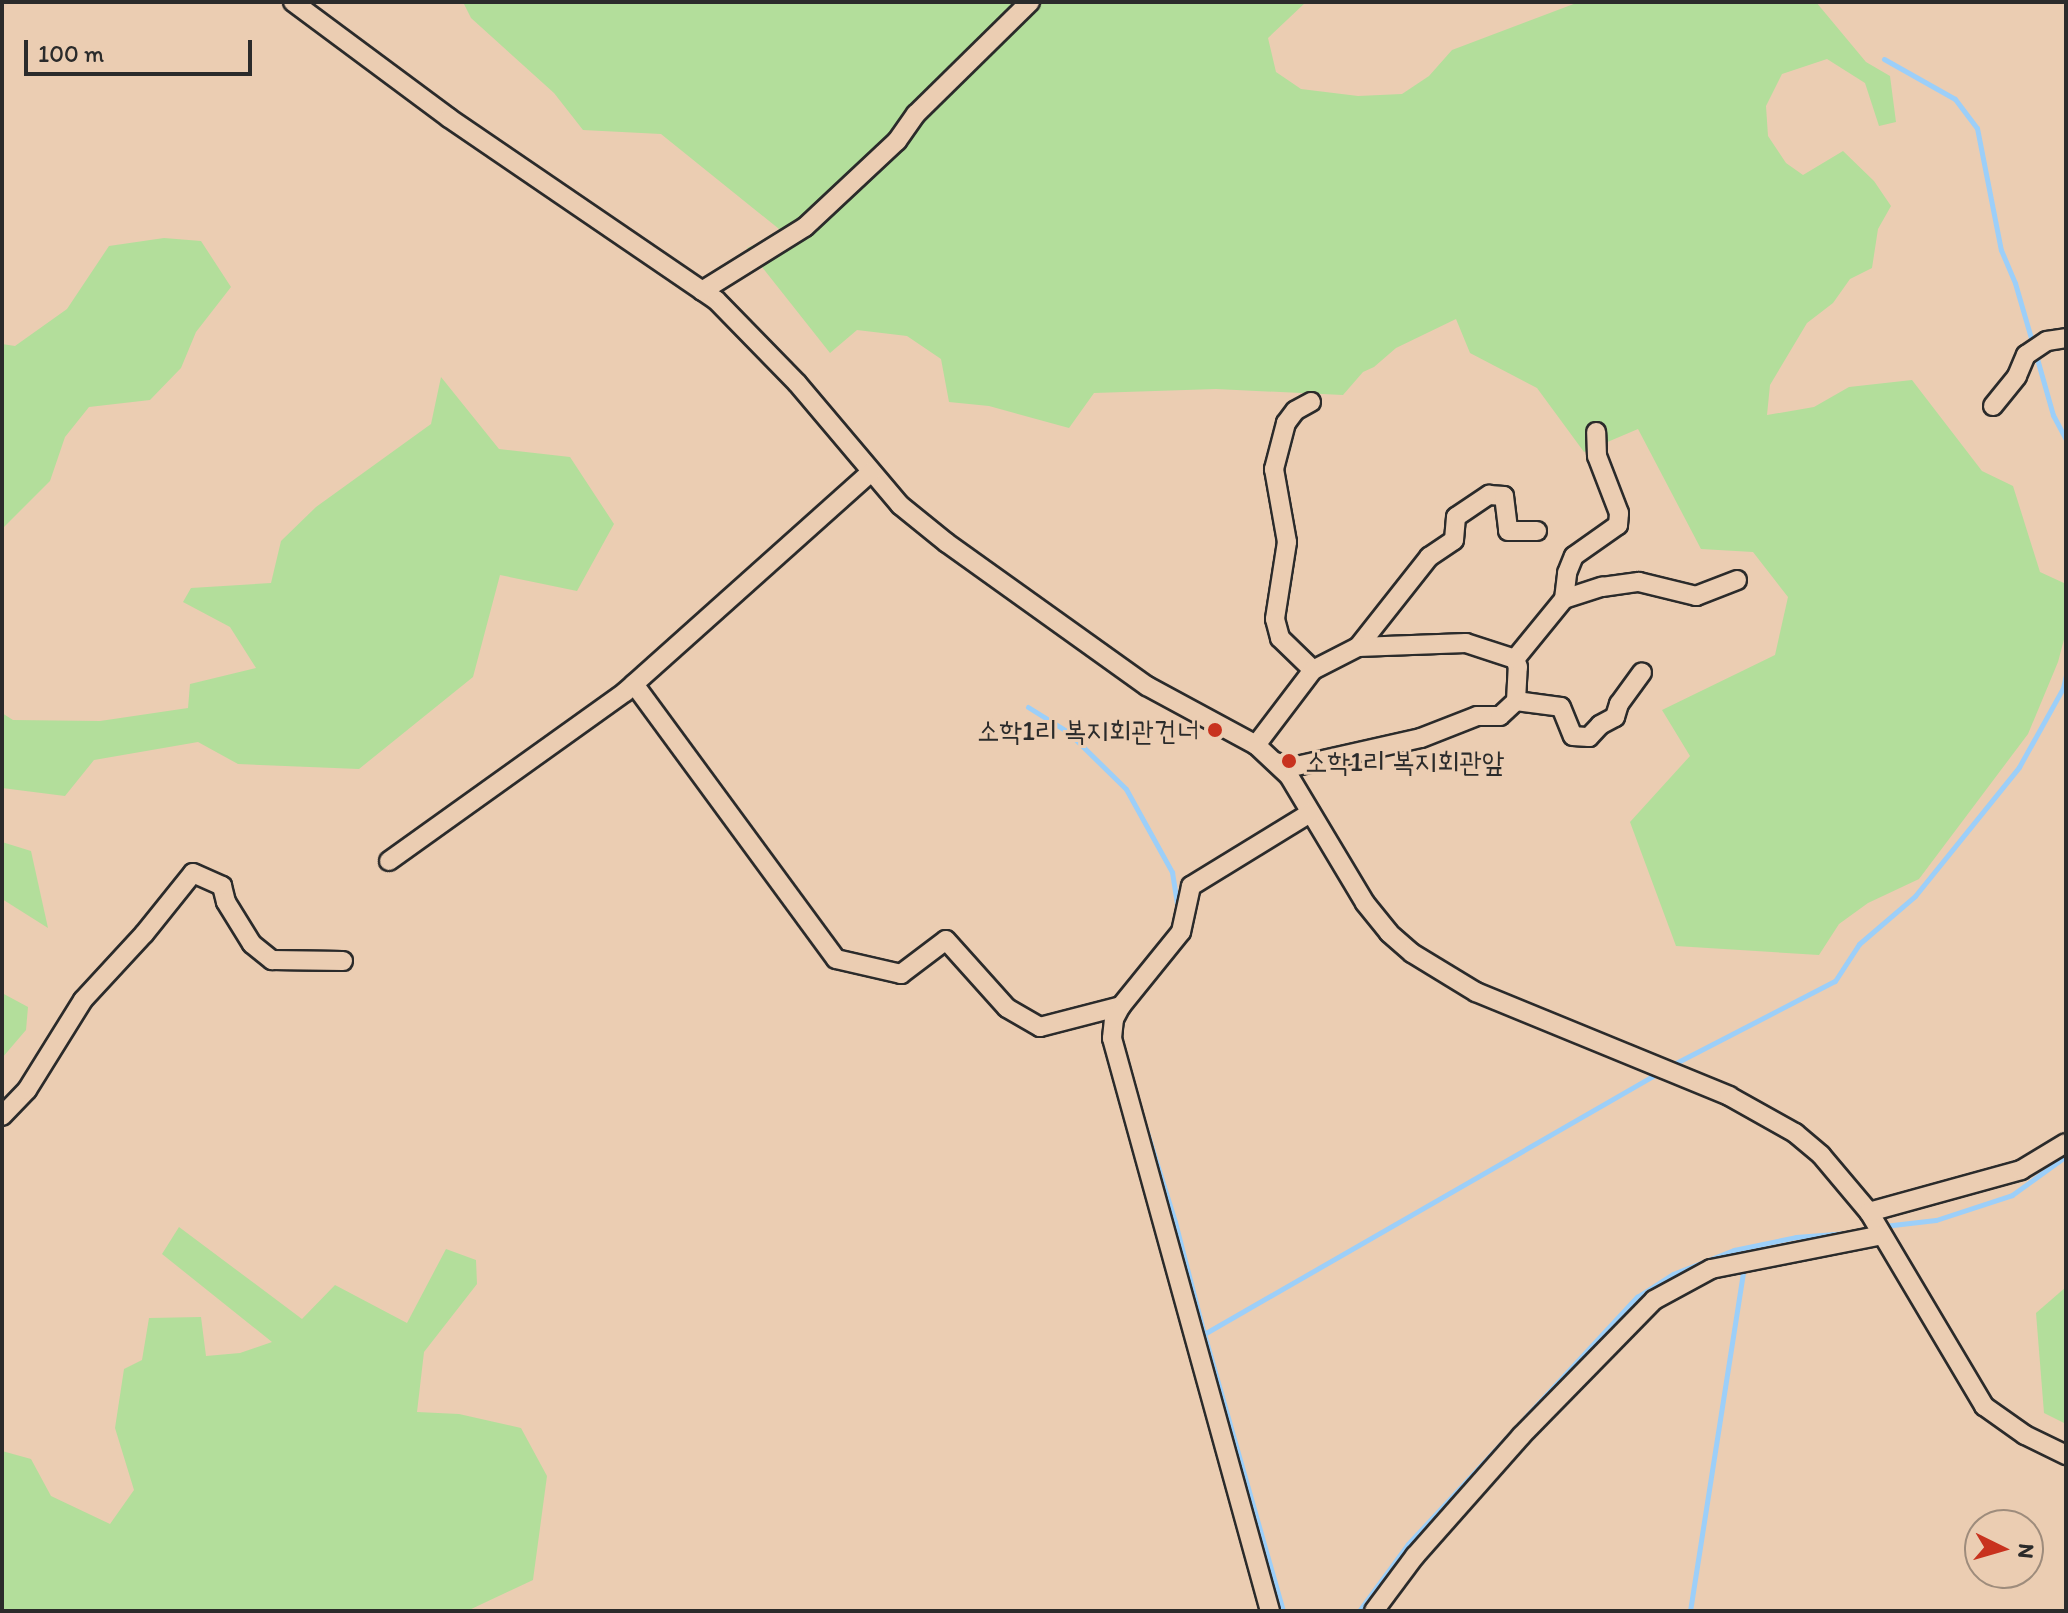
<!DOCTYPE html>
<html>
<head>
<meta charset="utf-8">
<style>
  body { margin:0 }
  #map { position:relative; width:2068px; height:1613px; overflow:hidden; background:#ebcdb2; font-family:Itim,"Poor Story",sans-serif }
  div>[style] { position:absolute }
  .green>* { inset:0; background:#b3de9b }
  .stream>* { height:5px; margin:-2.5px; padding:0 2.5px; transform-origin:2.5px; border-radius:2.5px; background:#9ccff9 }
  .roads { filter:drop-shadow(2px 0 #2b2b2b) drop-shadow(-2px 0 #2b2b2b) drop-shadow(0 2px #2b2b2b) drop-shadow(0 -2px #2b2b2b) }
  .minor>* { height:18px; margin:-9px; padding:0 9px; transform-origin:9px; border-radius:9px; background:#ebcdb2 }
  .dots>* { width:22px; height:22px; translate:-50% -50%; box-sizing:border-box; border:4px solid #ebcdb2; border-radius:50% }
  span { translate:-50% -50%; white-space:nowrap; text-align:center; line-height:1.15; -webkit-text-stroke:6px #ebcdb2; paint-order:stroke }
  .poi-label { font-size:28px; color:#2b2b2b }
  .right { translate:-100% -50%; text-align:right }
  .left { translate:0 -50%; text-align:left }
  .frame { position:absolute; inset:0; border:4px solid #2b2b2b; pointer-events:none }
  .north { position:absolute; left:1964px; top:1509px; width:80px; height:80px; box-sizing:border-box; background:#ebcdb2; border:2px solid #9e8c7c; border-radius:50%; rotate:95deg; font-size:22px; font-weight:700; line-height:32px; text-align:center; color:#2b2b2b }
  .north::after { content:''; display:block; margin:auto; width:28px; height:36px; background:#c8321e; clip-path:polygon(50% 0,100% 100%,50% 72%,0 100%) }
  .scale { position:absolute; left:24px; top:40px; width:228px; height:36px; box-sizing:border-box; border:4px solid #2b2b2b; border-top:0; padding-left:10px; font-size:24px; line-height:28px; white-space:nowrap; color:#2b2b2b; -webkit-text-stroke:6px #ebcdb2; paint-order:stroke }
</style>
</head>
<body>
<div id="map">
  <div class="green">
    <div style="clip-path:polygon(463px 2px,1306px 2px,1268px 38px,1276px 72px,1301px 89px,1358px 96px,1402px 94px,1429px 76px,1452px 50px,1579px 2px,1816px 2px,1866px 62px,1890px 76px,1896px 122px,1879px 126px,1865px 83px,1827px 59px,1782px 74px,1766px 106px,1768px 136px,1786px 163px,1803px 175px,1843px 151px,1874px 181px,1891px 206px,1878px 229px,1872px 268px,1850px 279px,1833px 303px,1807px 323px,1770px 385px,1767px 415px,1814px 407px,1849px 387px,1912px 380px,1982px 471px,2013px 486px,2040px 572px,2066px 584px,2066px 632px,2058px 662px,2028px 734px,1919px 879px,1868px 903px,1839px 924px,1819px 955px,1676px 946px,1630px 822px,1690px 756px,1662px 710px,1775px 655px,1788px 597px,1753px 552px,1701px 549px,1638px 429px,1584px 452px,1537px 388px,1470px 353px,1456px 319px,1396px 348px,1374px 367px,1363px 372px,1343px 395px,1216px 389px,1094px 393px,1069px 428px,989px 406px,949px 402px,941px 359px,907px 336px,857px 330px,830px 353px,747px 248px,784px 233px,661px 134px,583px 130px,554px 93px,471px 18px)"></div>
    <div style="clip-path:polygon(164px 238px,201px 241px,231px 287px,196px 332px,181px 368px,150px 400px,89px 407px,65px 437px,50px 481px,2px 529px,2px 344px,15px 346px,67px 309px,109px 246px)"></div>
    <div style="clip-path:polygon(441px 377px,499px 449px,570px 457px,614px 524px,577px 591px,500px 575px,473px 677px,359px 769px,238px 764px,198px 742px,94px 760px,65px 796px,2px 788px,2px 713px,13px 720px,100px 721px,188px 708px,190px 684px,256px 668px,230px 627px,183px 602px,191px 588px,271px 583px,281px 541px,316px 507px,431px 424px)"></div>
    <div style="clip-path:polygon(2px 842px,31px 851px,48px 928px,2px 899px)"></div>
    <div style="clip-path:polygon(2px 993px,28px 1007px,26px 1030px,2px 1058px)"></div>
    <div style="clip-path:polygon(179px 1227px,302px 1319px,335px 1285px,407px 1323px,446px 1249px,476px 1260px,477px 1284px,424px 1352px,417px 1412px,459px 1414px,521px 1428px,547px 1476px,533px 1580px,467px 1611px,2px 1611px,2px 1451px,31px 1459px,51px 1496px,110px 1524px,134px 1490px,115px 1428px,124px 1369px,142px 1360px,149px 1318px,201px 1317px,206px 1356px,240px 1353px,272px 1342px,162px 1254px)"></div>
    <div style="clip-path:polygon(2066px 1287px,2066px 1424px,2044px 1413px,2036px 1313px)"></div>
  </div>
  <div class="stream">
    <div style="left:1884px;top:59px;width:81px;rotate:29.4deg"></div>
    <div style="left:1955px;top:99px;width:36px;rotate:53deg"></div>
    <div style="left:1977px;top:128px;width:124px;rotate:78.9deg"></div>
    <div style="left:2001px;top:250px;width:36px;rotate:67deg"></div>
    <div style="left:2015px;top:283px;width:65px;rotate:73.8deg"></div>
    <div style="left:2036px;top:355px;width:62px;rotate:74.2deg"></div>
    <div style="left:2053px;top:415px;width:27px;rotate:62deg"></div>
    <div style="left:1028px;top:707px;width:47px;rotate:32deg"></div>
    <div style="left:1068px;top:732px;width:81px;rotate:44.5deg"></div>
    <div style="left:1126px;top:789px;width:95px;rotate:61deg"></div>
    <div style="left:1172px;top:872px;width:39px;rotate:81deg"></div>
    <div style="left:1672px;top:1065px;width:183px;rotate:-27.3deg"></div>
    <div style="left:1835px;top:981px;width:44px;rotate:-57deg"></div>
    <div style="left:1859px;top:944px;width:74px;rotate:-40.6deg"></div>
    <div style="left:1915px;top:896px;width:166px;rotate:-51.1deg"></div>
    <div style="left:2019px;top:767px;width:90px;rotate:-60.9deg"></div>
    <div style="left:2063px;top:688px;width:13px;rotate:-77deg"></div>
    <div style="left:1146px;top:1129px;width:97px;rotate:72.7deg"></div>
    <div style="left:1175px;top:1222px;width:116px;rotate:75.5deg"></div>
    <div style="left:1884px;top:1226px;width:52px;rotate:-6.6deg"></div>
    <div style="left:1936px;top:1220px;width:80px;rotate:-18.2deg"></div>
    <div style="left:2012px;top:1195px;width:67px;rotate:-35.8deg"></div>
    <div style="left:1283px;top:1611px;width:288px;rotate:-105.9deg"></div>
    <div style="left:1204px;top:1334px;width:526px;rotate:-29.88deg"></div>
    <div style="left:1359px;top:1611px;width:83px;rotate:-53.8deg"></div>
    <div style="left:1408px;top:1544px;width:337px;rotate:-47.2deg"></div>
    <div style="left:1637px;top:1297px;width:43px;rotate:-32.6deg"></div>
    <div style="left:1673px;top:1274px;width:66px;rotate:-21.5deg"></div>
    <div style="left:1734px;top:1250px;width:63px;rotate:-11.8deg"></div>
    <div style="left:1796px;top:1237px;width:51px;rotate:-4.5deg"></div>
    <div style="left:1690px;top:1611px;width:341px;rotate:-81.1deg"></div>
  </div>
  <div class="roads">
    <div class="minor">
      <div style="left:293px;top:2px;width:194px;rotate:36.6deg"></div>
      <div style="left:449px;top:118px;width:323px;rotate:34.3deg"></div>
      <div style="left:716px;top:300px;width:116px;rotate:45.7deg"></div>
      <div style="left:797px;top:383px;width:160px;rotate:49.8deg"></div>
      <div style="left:900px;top:505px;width:60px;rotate:39deg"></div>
      <div style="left:947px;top:543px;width:246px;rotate:35.6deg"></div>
      <div style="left:1147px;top:686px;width:124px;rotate:28.4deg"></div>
      <div style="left:1256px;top:745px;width:45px;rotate:43.2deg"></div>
      <div style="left:1289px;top:776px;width:148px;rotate:59.1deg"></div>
      <div style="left:1365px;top:903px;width:38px;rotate:51deg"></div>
      <div style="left:1389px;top:933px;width:30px;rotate:41deg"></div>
      <div style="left:1412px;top:953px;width:75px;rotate:31.4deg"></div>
      <div style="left:1476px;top:992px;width:274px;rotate:22.3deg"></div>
      <div style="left:1729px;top:1096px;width:76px;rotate:29.3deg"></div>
      <div style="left:1795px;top:1133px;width:34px;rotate:40deg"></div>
      <div style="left:1821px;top:1155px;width:75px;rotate:49.9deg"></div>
      <div style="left:1869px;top:1212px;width:226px;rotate:59.3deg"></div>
      <div style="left:1984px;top:1406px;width:50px;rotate:35.3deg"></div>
      <div style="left:2025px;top:1435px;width:46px;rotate:26deg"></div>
      <div style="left:702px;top:291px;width:121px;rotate:-31.9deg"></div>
      <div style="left:805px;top:227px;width:126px;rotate:-43.1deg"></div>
      <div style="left:897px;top:141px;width:33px;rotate:-55deg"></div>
      <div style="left:916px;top:114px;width:160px;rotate:-44.5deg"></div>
      <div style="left:1311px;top:402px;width:18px;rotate:151deg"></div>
      <div style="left:1295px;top:411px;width:15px;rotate:127deg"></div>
      <div style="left:1286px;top:423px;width:48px;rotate:104.6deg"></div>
      <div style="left:1274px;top:469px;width:74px;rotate:79.9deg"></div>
      <div style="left:1287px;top:542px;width:78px;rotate:98.9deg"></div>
      <div style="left:1275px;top:619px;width:20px;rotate:75deg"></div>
      <div style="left:1280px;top:638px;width:46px;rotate:44.1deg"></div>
      <div style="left:1993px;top:406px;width:38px;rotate:-51deg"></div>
      <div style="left:2017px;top:376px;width:23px;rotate:-67deg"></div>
      <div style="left:2026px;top:355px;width:25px;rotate:-34deg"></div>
      <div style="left:2047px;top:341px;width:19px;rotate:-9deg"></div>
      <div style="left:1564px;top:599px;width:40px;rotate:-18deg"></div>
      <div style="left:1602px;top:587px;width:37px;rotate:-8deg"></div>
      <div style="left:1639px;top:582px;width:59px;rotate:13.8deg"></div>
      <div style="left:1696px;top:596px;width:44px;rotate:-21.3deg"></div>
      <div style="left:1358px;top:647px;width:115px;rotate:-51.7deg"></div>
      <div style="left:1429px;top:557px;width:30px;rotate:-34deg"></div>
      <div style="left:1454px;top:540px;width:23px;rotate:-85deg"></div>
      <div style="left:1456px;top:517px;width:40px;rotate:-34deg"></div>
      <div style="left:1489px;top:495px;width:15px;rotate:4deg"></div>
      <div style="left:1504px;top:496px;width:35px;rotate:83deg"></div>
      <div style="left:1508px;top:531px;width:29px"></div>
      <div style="left:634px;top:684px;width:341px;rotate:53.7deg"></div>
      <div style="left:836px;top:959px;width:67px;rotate:13deg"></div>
      <div style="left:901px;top:974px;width:56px;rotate:-37.1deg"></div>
      <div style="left:946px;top:940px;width:91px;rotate:48.1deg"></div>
      <div style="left:1007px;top:1008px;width:38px;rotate:30deg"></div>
      <div style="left:1040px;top:1027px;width:84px;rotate:-14.5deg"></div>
      <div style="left:1516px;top:701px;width:45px;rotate:7.6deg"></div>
      <div style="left:1561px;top:707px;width:31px;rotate:68deg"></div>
      <div style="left:1573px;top:736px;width:16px;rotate:4deg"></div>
      <div style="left:1589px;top:737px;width:16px;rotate:-47deg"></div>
      <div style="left:1600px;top:725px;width:17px;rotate:-28deg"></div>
      <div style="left:1615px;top:717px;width:14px;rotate:-73deg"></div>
      <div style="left:1619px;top:704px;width:39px;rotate:-54deg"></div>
      <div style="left:1256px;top:745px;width:94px;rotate:-52.8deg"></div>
      <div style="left:1313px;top:670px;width:51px;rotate:-27.1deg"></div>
      <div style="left:1358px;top:647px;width:108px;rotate:-2.1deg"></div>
      <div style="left:1466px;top:643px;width:52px;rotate:18.1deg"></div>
      <div style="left:1275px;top:762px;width:18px;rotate:16deg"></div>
      <div style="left:1292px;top:767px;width:132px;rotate:-12.7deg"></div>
      <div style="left:1421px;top:738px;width:60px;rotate:-21.4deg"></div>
      <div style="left:1477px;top:716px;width:23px"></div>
      <div style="left:1500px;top:716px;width:22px;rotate:-43deg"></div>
      <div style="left:1516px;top:701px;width:34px;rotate:-87deg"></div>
      <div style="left:1518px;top:667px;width:9px;rotate:-111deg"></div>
      <div style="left:1515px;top:659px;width:77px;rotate:-50.8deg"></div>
      <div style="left:1564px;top:599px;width:26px;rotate:-83deg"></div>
      <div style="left:1567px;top:573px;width:18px;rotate:-68deg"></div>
      <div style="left:1574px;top:556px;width:54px;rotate:-35.2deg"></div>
      <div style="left:1618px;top:525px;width:12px;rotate:-85deg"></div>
      <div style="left:1619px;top:513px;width:61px;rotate:-111.1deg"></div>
      <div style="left:1597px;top:456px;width:24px;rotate:-92deg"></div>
      <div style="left:389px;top:861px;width:290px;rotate:-35.6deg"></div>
      <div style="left:625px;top:692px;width:330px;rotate:-41.8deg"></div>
      <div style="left:2px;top:1116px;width:36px;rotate:-46deg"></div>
      <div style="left:27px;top:1090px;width:106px;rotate:-58.1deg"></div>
      <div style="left:83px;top:1000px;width:90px;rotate:-47.3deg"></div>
      <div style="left:144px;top:934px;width:78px;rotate:-51.2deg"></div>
      <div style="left:193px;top:873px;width:32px;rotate:24deg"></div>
      <div style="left:222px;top:886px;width:16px;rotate:76deg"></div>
      <div style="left:226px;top:902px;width:49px;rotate:58.2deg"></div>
      <div style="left:252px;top:944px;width:26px;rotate:39deg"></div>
      <div style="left:272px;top:960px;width:71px;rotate:0.8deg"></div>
      <div style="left:1869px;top:1212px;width:158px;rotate:-15.4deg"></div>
      <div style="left:2021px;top:1170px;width:52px;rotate:-31deg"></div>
      <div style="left:1270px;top:1611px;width:594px;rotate:-105.42deg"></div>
      <div style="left:1112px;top:1038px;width:19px;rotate:-84deg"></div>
      <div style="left:1114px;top:1019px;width:15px;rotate:-62deg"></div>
      <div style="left:1121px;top:1006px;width:95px;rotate:-51deg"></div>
      <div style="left:1181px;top:932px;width:47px;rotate:-77.7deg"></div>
      <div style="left:1191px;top:886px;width:140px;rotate:-31.5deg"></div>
      <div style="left:1374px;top:1611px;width:69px;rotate:-53.3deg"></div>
      <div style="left:1415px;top:1556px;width:160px;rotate:-48.5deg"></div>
      <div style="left:1521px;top:1436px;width:190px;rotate:-45.6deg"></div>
      <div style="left:1654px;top:1300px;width:65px;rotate:-28.5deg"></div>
      <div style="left:1711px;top:1269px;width:174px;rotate:-11.2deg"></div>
    </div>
  </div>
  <div class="dots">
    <div style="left:1215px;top:730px;background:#c8321e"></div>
    <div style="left:1289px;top:761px;background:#c8321e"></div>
  </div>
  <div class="poi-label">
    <span class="right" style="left:1199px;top:730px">소학1리 복지회관건너</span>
    <span class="left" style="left:1305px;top:761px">소학1리 복지회관앞</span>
  </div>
  <div class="frame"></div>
  <div class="north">N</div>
  <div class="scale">100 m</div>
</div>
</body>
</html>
